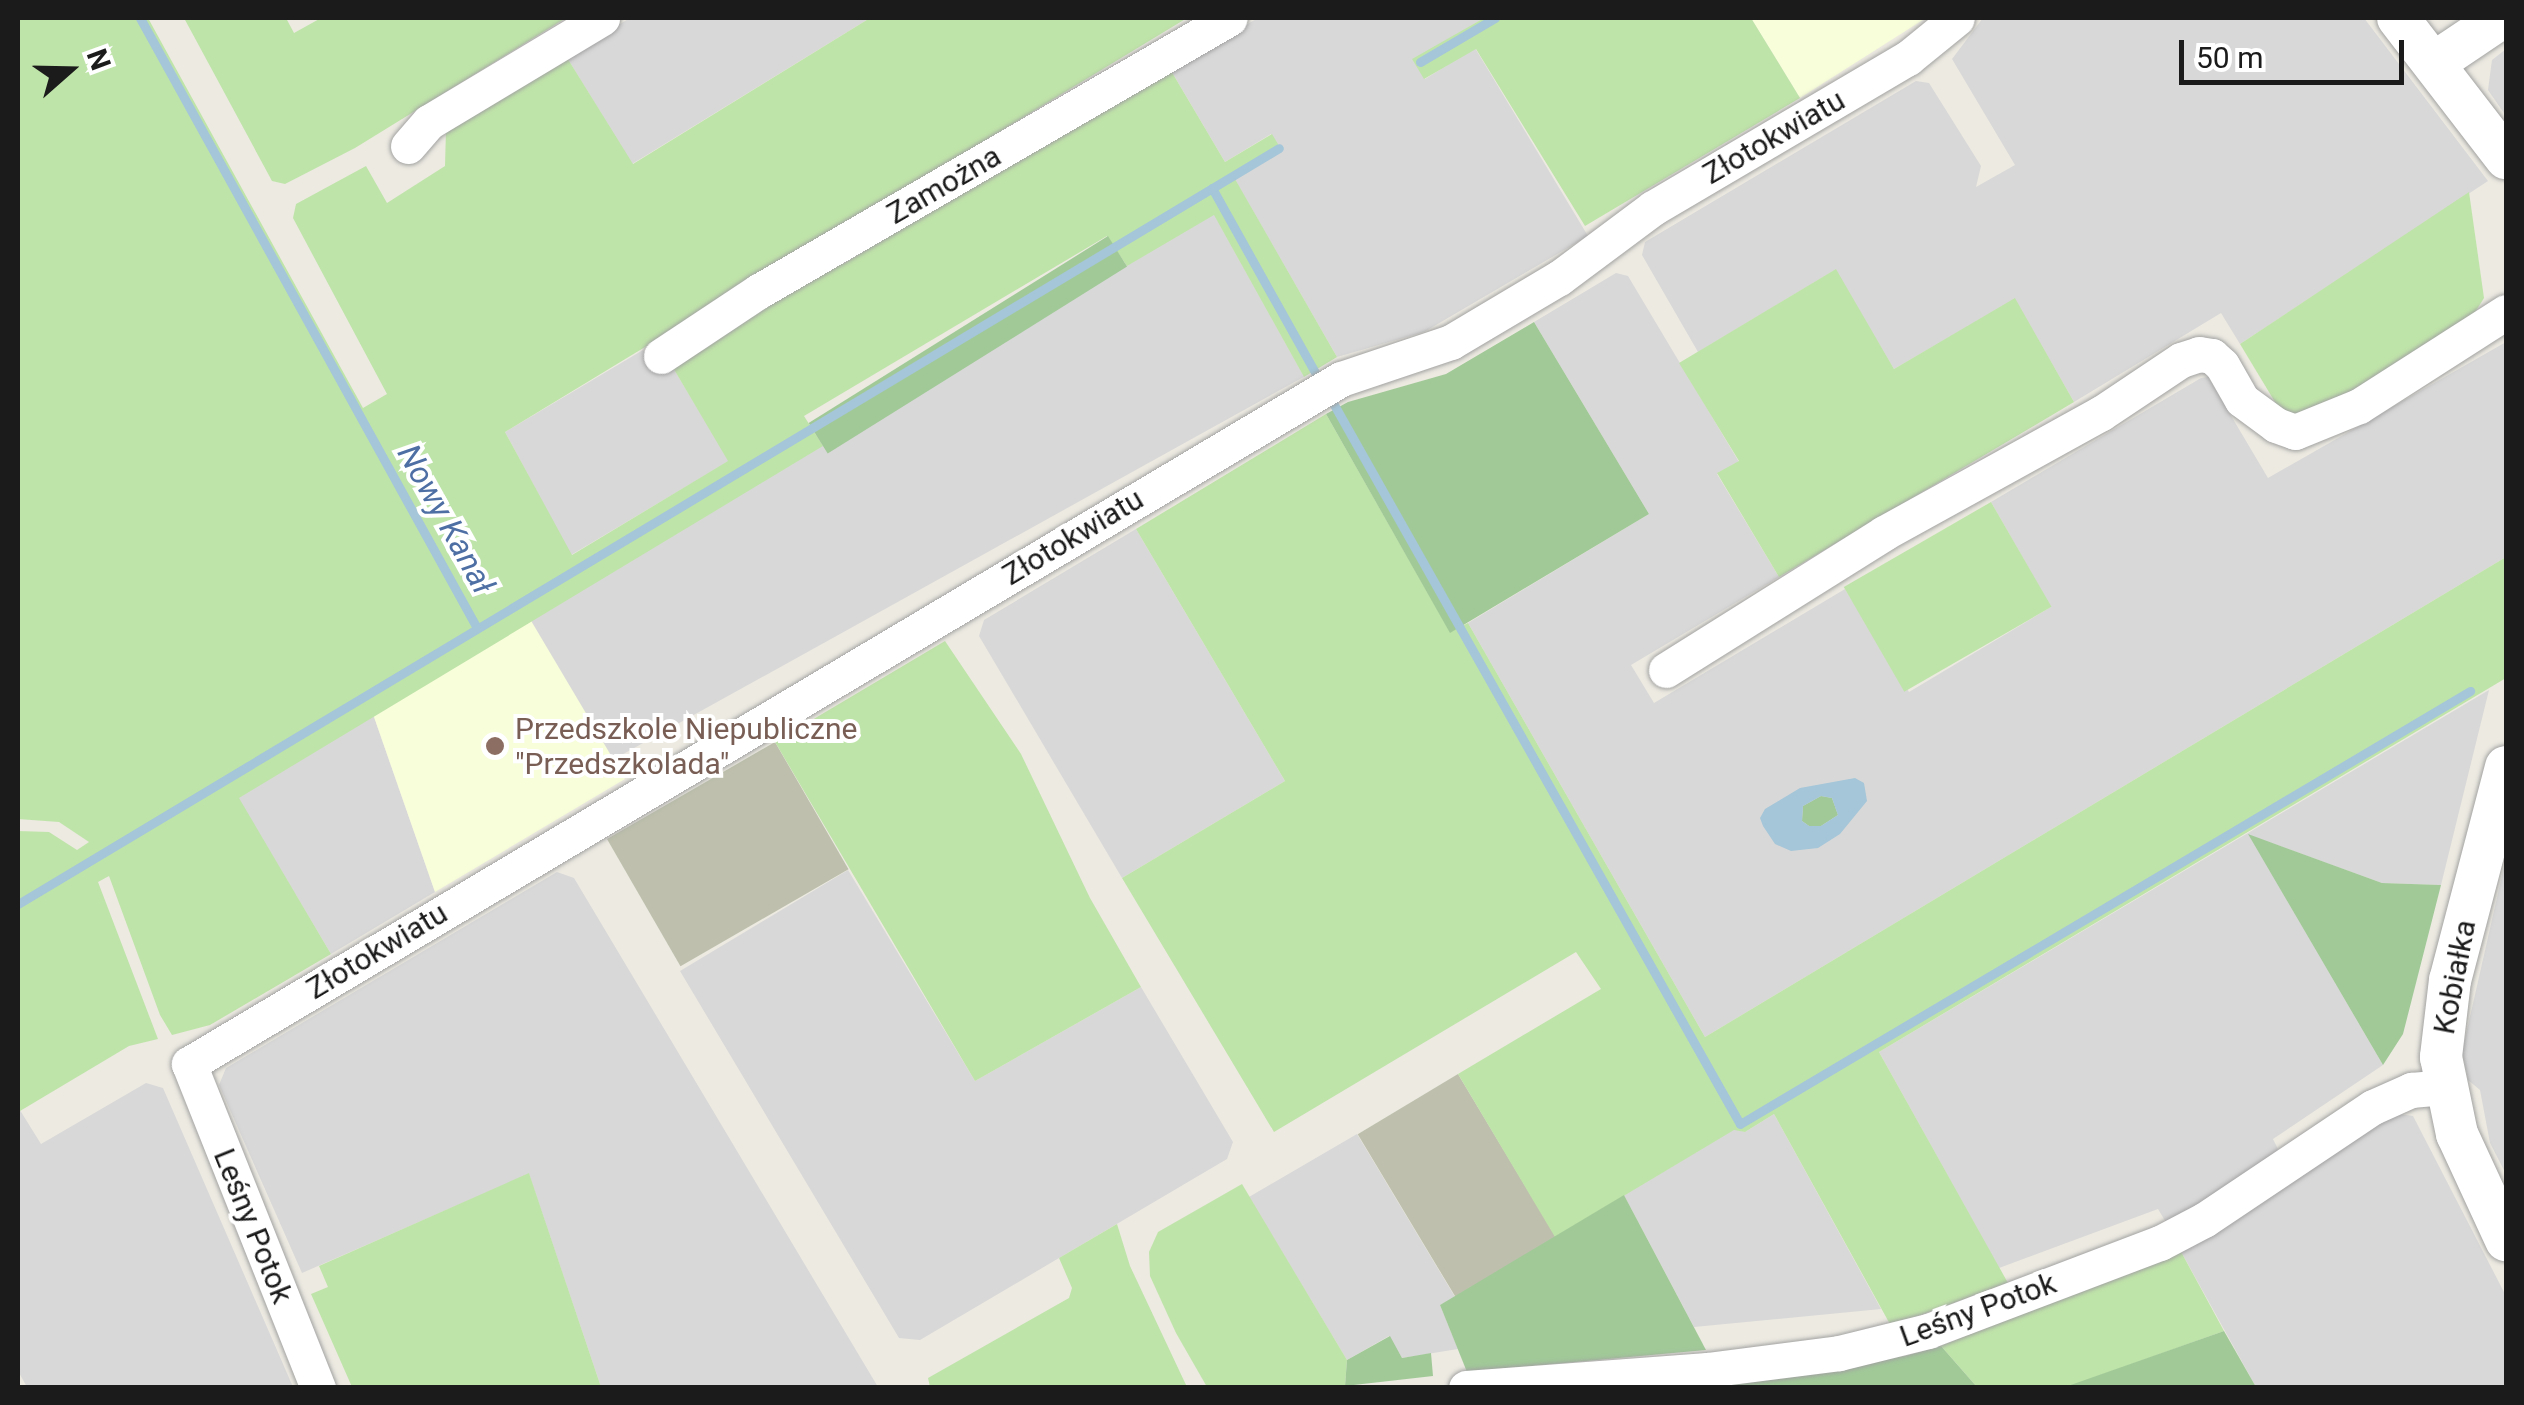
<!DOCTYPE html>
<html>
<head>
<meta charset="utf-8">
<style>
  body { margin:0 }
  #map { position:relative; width:2524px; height:1405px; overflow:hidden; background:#eceae1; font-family:Roboto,sans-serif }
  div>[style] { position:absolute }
  .residential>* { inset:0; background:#d9d8d8; transform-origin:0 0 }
  .education>* { inset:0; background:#f8fdda }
  .construction>* { inset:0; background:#bec0ad; transform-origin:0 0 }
  .grass>* { inset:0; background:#bfe4a9; transform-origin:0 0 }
  .forest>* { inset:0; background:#a1c998; transform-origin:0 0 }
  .water>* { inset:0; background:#a4c6d8 }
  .stream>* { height:9px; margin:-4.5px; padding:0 4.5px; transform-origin:4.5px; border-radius:4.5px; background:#a4c6d8 }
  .roads { filter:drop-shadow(0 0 2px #a2a2a2) drop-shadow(0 0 2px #a2a2a2) }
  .minor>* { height:35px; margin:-17.5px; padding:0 17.5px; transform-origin:17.5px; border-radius:17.5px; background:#fff }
  .tertiary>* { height:42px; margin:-21px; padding:0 21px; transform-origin:21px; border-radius:21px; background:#fff }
  .dots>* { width:28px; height:28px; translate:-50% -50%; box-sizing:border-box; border:5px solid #fff; border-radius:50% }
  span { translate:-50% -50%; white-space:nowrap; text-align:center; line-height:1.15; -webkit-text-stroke:8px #fff; paint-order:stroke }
  .street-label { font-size:30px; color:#1b1b1b }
  .education-label { font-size:30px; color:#785e54 }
  .left { translate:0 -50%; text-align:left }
  .water-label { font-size:32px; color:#4e6fa4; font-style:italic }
  .frame { position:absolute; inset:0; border:20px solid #1b1b1b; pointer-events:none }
  .north { position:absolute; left:20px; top:20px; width:100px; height:100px; -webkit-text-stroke:8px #fff; paint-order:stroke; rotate:70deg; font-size:28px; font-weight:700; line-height:40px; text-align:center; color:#1b1b1b }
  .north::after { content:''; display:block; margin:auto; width:35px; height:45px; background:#1b1b1b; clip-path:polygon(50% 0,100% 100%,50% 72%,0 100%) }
  .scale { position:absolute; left:2179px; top:40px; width:225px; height:45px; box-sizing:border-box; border:5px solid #1b1b1b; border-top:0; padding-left:12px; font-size:30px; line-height:35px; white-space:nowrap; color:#1b1b1b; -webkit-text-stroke:8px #fff; paint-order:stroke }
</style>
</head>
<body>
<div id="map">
  <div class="residential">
    <div style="clip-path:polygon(630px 18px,870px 18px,632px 164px,566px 56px)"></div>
    <div style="clip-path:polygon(1258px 18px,1484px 18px,1413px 60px,1425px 79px,1475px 48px,1588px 236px,1424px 332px,1337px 357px,1234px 178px,1281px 149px,1271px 134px,1225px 162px,1170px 69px)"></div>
    <div style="clip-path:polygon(1983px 18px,2364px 18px,2488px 181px,2240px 344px,2221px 313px,2074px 402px,2015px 299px,1894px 369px,1835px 270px,1698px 352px,1642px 255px,1645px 242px,1916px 81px,1929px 83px,1981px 166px,1976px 187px,2015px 165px,1952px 59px)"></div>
    <div style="clip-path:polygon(2506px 49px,2506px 116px,2488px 90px,2492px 60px)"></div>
    <div style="left:1214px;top:214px;width:186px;height:795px;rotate:61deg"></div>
    <div style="clip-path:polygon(1616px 273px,1628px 276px,1739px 462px,1717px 474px,1779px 577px,1631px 665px,1654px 703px,1845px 589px,1909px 692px,2051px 607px,1991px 502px,2201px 378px,2208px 377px,2268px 478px,2506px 342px,2506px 557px,1705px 1037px,1468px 623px,1649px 514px,1534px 322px)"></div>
    <div style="clip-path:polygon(643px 350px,658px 374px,672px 366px,729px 461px,571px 555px,505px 432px)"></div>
    <div style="clip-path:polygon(1136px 529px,1285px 781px,1122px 878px,979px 636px,984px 620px)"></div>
    <div style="clip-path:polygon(2489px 690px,2441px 885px,2382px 883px,2249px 835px,2383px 1065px,2273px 1139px,2283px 1159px,2170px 1229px,2158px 1209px,1999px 1268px,1879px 1052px)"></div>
    <div style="clip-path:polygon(373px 714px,435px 892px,331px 954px,238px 798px)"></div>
    <div style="clip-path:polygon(2506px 858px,2506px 1174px,2490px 1143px,2480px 1090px,2468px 1080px,2462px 1052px)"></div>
    <div style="clip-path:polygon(848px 870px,975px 1081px,1141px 987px,1233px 1142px,1227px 1159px,920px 1340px,899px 1338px,680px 971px)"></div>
    <div style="clip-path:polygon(557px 872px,574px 878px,878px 1387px,601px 1387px,529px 1174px,302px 1273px,219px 1085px,226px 1068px)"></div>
    <div style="clip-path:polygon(146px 1083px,163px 1088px,293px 1387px,27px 1387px,18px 1371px,18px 1107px,41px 1144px)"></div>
    <div style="clip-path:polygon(2377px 1111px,2413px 1116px,2506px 1296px,2506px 1387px,2256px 1387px,2179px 1248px)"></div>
    <div style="clip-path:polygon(1774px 1114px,1881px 1309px,1694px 1327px,1624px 1195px,1734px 1129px,1745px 1132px)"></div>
    <div style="clip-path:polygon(1357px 1134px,1455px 1297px,1440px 1305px,1458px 1349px,1402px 1358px,1389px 1336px,1347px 1360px,1249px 1197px)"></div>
  </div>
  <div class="education">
    <div style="clip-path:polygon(1751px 18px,1926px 18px,1800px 98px)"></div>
    <div style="clip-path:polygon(530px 619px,625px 779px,435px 892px,373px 714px)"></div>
  </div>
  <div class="construction">
    <div style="left:775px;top:742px;width:147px;height:194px;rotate:60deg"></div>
    <div style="left:1458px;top:1074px;width:190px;height:117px;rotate:59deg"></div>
  </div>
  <div class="grass">
    <div style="clip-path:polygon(18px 18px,148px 18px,363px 408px,387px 394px,293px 218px,296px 204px,366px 166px,387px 203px,445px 166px,446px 129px,566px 56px,633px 164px,870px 18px,1187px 18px,505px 432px,572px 555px,728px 461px,672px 366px,833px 255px,843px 264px,1170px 69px,1225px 162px,1272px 134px,1281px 149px,1235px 179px,1337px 357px,1304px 377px,1214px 215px,1127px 266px,1107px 236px,804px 416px,823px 446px,239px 798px,331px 954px,210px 1025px,172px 1035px,160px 1015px,109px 876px,98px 882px,158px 1039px,129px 1046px,20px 1111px,18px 831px,49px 832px,77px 850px,89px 842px,59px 822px,18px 819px)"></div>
    <div style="clip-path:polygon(184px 18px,286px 18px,294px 33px,321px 18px,566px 18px,355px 148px,285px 184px,272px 181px)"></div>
    <div style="clip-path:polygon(1484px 18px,1751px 18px,1800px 98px,1585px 226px,1476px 49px,1424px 79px,1412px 59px)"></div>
    <div style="clip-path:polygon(2469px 192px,2484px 298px,2467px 325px,2326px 413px,2284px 417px,2240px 344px)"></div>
    <div style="clip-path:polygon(1836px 269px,1894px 369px,2015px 298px,2074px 402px,1779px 577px,1717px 473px,1739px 461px,1679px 363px)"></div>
    <div style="clip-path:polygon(1326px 414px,1450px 632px,1468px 623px,1705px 1037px,2506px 557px,2506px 678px,1879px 1052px,2008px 1283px,1891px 1326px,1774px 1114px,1745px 1132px,1734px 1130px,1555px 1237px,1458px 1074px,1601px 989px,1576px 952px,1274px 1132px,1122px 878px,1285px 781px,1136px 529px)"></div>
    <div style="left:1991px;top:502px;width:121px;height:170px;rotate:60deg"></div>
    <div style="clip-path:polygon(945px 641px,1021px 754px,1090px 898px,1141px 987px,975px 1081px,775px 742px)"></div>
    <div style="clip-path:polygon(529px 1173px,601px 1387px,352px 1387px,311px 1294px,328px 1287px,319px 1266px)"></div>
    <div style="clip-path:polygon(1242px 1184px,1347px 1360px,1345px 1386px,1207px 1387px,1176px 1333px,1150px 1276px,1149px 1252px,1158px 1232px)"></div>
    <div style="clip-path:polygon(1117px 1224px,1130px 1266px,1187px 1387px,930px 1387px,928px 1378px,1069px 1298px,1072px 1288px,1059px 1258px)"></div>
    <div style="clip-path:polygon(2179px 1248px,2224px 1331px,2065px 1388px,1977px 1387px,1941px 1346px)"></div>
  </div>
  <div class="forest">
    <div style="left:1108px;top:236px;width:36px;height:353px;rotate:58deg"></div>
    <div style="clip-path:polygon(1534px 322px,1649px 514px,1450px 633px,1326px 414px,1348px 402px,1446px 374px)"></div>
    <div style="clip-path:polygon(1821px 796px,1832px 798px,1838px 815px,1821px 826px,1809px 826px,1802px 821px,1803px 806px)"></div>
    <div style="clip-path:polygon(2248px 834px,2382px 883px,2441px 885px,2403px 1034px,2383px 1065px)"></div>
    <div style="clip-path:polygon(1624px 1195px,1706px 1350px,1467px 1372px,1440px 1305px)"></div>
    <div style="clip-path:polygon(2224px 1331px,2256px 1387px,2065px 1387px)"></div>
    <div style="clip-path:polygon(1390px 1336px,1402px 1358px,1431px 1353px,1433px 1376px,1345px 1386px,1347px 1360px)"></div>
    <div style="clip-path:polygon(1941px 1346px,1977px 1387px,1671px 1388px,1905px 1356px)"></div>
  </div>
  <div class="water">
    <div style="clip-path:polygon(evenodd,1855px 778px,1864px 783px,1867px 801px,1840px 834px,1818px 848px,1791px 851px,1775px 844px,1763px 826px,1760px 818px,1765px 809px,1800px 788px,1855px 778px,1821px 796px,1832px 798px,1838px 815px,1821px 826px,1809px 826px,1802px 821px,1803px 806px,1821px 796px)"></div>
  </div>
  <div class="stream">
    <div style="left:140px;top:18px;width:697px;rotate:61.08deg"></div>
    <div style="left:1420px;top:62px;width:87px;rotate:-30.4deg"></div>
    <div style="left:1212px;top:188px;width:221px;rotate:60.8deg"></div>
    <div style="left:1328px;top:394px;width:838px;rotate:60.56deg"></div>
    <div style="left:1740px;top:1124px;width:849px;rotate:-30.67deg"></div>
    <div style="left:18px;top:904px;width:1470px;rotate:-30.94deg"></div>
  </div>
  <div class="roads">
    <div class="minor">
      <div style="left:408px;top:146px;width:32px;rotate:-49deg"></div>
      <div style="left:429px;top:122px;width:202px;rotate:-31deg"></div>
      <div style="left:661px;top:356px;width:118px;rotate:-33.6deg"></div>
      <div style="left:759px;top:291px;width:544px;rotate:-30.1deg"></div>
      <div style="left:1666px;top:670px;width:257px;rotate:-32.1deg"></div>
      <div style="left:1884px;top:533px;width:247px;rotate:-28.9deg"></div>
      <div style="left:2100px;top:414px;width:97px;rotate:-33.7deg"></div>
      <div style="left:2181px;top:360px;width:19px;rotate:-18deg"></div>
      <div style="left:2199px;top:354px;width:13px;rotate:9deg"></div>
      <div style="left:2212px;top:356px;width:13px;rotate:42deg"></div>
      <div style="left:2222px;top:365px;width:40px;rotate:60.3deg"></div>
      <div style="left:2242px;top:400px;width:42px;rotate:36.3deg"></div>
      <div style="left:2276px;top:425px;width:20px;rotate:20deg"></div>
      <div style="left:2295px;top:432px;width:69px;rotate:-22.1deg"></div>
      <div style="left:2359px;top:406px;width:174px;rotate:-32.6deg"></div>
      <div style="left:318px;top:1388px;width:349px;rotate:-111.7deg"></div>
      <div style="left:189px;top:1064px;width:1340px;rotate:-30.74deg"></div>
      <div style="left:1341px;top:379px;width:116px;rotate:-18.6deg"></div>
      <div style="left:1451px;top:342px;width:126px;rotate:-30.7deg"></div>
      <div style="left:1559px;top:278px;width:117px;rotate:-36.7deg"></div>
      <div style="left:1653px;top:208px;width:296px;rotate:-30.5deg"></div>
      <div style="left:1908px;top:58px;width:63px;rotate:-39.2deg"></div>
      <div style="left:1466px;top:1388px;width:242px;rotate:-4.3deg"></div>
      <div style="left:1707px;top:1370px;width:133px;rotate:-7.3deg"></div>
      <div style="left:1839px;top:1353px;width:92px;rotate:-13.9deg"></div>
      <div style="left:1928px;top:1331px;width:248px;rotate:-20.8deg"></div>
      <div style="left:2160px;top:1243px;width:50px;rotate:-27.6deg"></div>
      <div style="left:2204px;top:1220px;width:203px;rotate:-33.8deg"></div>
      <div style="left:2373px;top:1107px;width:42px;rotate:-24.1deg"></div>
      <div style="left:2411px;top:1090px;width:33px;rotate:-5deg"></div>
    </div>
    <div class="tertiary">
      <div style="left:2398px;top:18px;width:177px;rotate:52.4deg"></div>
      <div style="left:2434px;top:63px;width:81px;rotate:-33.9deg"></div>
      <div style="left:2506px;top:767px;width:220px;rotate:104.7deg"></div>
      <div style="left:2450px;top:980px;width:78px;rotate:96.7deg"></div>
      <div style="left:2441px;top:1057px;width:79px;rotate:78.3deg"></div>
      <div style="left:2457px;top:1134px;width:117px;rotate:65.2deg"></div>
    </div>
  </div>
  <div class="dots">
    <div style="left:495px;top:746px;background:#8d6e63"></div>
  </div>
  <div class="street-label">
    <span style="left:1774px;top:137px;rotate:-30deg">Złotokwiatu</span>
    <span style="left:944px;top:185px;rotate:-30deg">Zamożna</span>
    <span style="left:1073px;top:537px;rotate:-31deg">Złotokwiatu</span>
    <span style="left:377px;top:951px;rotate:-31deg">Złotokwiatu</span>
    <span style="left:2455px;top:977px;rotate:-79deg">Kobiałka</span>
    <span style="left:253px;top:1226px;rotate:68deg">Leśny Potok</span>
    <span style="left:1978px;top:1310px;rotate:-20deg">Leśny Potok</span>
  </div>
  <div class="education-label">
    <span class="left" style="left:515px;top:746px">Przedszkole Niepubliczne<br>"Przedszkolada"</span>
  </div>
  <div class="water-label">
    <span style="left:446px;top:519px;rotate:61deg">Nowy Kanał</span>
  </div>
  <div class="frame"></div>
  <div class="north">N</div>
  <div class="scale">50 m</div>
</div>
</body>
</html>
